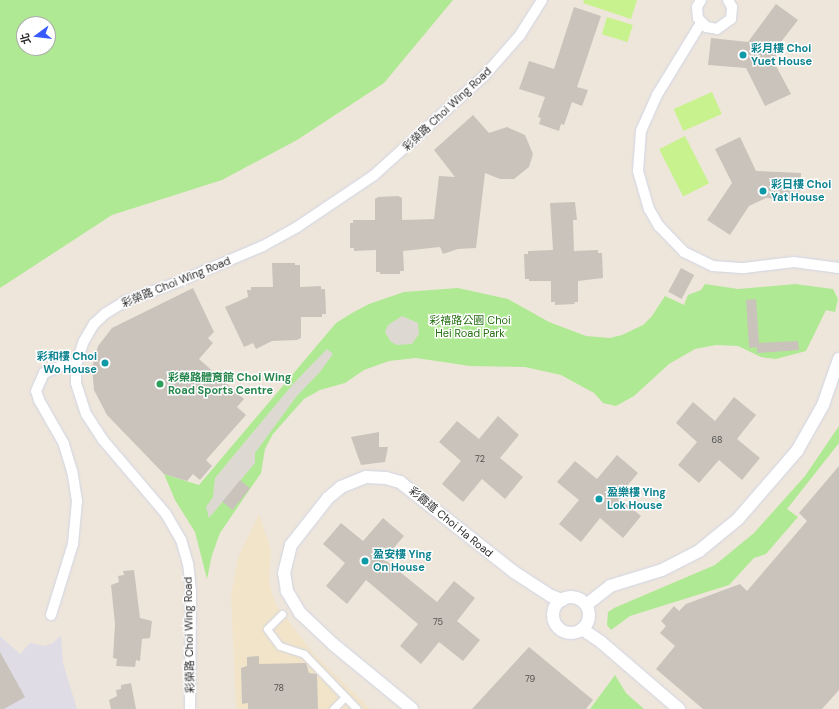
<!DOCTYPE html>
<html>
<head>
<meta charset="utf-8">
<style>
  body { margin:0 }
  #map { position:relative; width:839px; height:709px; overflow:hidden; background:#eee6db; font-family:"DM Sans","Noto Sans TC",sans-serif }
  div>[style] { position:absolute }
  .industrial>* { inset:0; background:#dfdce6 }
  .education>* { inset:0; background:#f1e4c9 }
  .green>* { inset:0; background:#b0e993 }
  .pitch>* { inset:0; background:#c7f28d; transform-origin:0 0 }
  .plaza>* { inset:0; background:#ddd9d2 }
  .building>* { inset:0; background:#c9c3bb; transform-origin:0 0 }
  .roads { filter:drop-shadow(0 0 1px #d0d4e5) drop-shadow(0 0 1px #d0d4e5) }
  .pedestrian>* { height:7px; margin:-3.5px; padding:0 3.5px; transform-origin:3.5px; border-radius:3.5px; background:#fff }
  .minor>* { height:10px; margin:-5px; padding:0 5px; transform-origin:5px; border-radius:5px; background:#fff }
  .tertiary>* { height:12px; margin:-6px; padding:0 6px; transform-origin:6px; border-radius:6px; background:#fff }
  .tertiary>.ring { margin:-6px; padding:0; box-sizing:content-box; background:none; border:12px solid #fff; border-radius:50% }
  .dots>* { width:11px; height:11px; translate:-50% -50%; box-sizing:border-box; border:2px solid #fff; border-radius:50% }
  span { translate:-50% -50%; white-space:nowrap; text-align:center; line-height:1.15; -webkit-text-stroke:3px #fff; paint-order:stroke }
  .number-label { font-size:9px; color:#52504e }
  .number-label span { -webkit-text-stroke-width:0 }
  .culture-label { font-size:11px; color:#0d838f; font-weight:700 }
  .left { translate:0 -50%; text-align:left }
  .right { translate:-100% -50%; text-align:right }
  .street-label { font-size:11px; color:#2a2a2a }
  .park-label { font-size:11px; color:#266e13 }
  .leisure-label { font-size:11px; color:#27864d; font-weight:700 }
  .north { position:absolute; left:16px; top:16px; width:40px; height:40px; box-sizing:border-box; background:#fff; border:1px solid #aaa; border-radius:50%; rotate:255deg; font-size:11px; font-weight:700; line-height:16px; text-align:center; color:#2a2a2a }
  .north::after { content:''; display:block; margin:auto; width:14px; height:18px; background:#375bff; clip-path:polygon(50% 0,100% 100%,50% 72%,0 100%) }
</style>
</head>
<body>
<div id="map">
  <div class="industrial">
    <div style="clip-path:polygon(61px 635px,63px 663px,77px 709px,0 709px,0 636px,20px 654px,30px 643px,45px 646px,53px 643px)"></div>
  </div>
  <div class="education">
    <div style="clip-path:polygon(259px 514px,271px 550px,269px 582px,276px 605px,313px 653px,370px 709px,236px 709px,231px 596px,238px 558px)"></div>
  </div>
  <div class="green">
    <div style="clip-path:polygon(evenodd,0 0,453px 0,384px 83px,297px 140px,222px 180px,112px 215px,0 288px,0 0,24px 24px,48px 24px,48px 48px,24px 48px,24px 24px)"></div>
    <div style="clip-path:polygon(705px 284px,738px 289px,795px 284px,833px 289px,838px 299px,835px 312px,826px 310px,806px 351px,776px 359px,761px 357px,738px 346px,716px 345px,695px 349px,669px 364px,634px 396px,616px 406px,603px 403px,594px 393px,561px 375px,525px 367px,470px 366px,416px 358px,389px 361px,364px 370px,345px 383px,320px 390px,304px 399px,273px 434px,265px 449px,261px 473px,220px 533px,212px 555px,207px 579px,195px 532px,175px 500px,164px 474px,199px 485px,336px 323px,352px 313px,369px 304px,404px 292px,458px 288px,508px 299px,549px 322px,586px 336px,610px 338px,622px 335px,643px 325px,652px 316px,665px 296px,684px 305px,688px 295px,701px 290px)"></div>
    <div style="clip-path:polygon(839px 426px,839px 443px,787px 509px,798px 517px,766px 554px,754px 558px,729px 585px,630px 616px,611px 630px,607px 625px,608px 612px,614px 608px,715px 565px,754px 533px,805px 476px)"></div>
    <div style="clip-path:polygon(615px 675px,626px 693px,644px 709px,590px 709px)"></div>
  </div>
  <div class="pitch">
    <div style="clip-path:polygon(584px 0,637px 0,631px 19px,583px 3px)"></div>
    <div style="left:607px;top:17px;width:27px;height:18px;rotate:17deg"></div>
    <div style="left:712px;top:92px;width:24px;height:42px;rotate:66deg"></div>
    <div style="left:685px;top:136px;width:53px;height:29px;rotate:63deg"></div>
  </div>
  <div class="plaza">
    <div style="clip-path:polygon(402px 316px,418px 323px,419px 334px,412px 344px,397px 345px,391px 342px,385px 332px,388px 325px)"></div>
    <div style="clip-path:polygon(327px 349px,333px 354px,320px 372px,296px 397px,255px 453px,255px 463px,209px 518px,206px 507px,213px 497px,215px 478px,293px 384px)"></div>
  </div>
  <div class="building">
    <div style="clip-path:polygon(776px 4px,798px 20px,777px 47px,775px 64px,791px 94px,765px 106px,746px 68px,708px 65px,711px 38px,748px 42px)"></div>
    <div style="clip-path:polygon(574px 7px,601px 16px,577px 87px,588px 90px,582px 106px,572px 102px,564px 125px,561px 124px,559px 131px,539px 124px,541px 118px,538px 117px,545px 97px,519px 89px,529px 61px,554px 69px)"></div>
    <div style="clip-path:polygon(473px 115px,489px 133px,507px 127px,525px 135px,533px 154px,529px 167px,514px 179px,500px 179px,485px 173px,476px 248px,458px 249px,443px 254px,440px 247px,403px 251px,404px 271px,400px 271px,400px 274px,380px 274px,380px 272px,376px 272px,376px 250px,354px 251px,354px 248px,350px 248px,350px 223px,353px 223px,353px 220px,375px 220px,375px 199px,378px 197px,398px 196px,402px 198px,402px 220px,434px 219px,439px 176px,455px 177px,434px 150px)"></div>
    <div style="clip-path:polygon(740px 137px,756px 171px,801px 173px,799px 200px,766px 198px,749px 206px,730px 235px,707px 220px,732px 183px,715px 149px)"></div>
    <div style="clip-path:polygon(575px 202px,577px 220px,573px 220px,574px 251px,598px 250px,598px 253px,602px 253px,603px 278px,578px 281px,578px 302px,574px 302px,575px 304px,555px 305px,555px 302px,551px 302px,551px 281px,529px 281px,529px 279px,525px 279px,524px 254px,528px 254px,528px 251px,553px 250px,550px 203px)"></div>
    <div style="clip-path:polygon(272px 263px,295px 263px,295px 265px,300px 265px,300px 287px,321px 286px,321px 289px,325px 289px,326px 314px,322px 314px,322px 317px,301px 317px,301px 338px,297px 340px,272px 341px,256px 349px,253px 343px,244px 347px,225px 307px,248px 297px,247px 290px,251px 290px,251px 287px,273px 287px)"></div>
    <div style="left:681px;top:268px;width:15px;height:27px;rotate:28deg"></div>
    <div style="clip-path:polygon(193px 288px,214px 332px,208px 338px,213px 343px,199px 359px,244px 399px,237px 407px,246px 415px,206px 460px,212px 466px,200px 480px,193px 474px,187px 481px,164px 474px,107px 415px,94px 390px,92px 367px,98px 346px,112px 328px)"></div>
    <div style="clip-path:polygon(756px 299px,759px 343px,798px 341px,799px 350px,757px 353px,757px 347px,749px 348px,746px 300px)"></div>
    <div style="clip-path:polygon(734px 397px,756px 415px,737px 439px,760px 458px,742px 480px,719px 460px,699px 483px,678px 465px,697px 442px,676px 423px,693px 402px,715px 421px)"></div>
    <div style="clip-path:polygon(498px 416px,519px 435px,500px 458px,523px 477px,505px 499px,482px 479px,463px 502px,442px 484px,461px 461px,439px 442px,457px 421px,479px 439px)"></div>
    <div style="clip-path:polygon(379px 432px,379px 447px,388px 447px,385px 462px,361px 465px,351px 437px)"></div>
    <div style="clip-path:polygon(617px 455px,638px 473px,618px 497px,641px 516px,623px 538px,600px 518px,581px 542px,559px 524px,579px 500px,557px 482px,575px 461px,597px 479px)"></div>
    <div style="clip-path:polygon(839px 466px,839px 690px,822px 709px,703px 709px,656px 669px,675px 646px,660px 633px,666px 626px,661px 621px,674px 606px,679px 611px,686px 604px,740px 584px,747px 591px,807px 521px,799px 513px)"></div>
    <div style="left:240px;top:480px;width:13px;height:28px;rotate:39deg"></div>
    <div style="clip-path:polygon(383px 518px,404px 536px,384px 559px,437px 602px,454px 581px,475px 598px,457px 621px,480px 640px,463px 661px,439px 642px,421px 664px,400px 646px,418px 624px,366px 580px,347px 604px,326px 586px,345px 563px,323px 544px,341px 523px,363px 541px)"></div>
    <div style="clip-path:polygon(134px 570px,140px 618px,152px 621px,150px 638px,142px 639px,140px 661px,136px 660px,135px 667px,116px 666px,117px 659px,113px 658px,115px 624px,111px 585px,119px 582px,118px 576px,124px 575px,123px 571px)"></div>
    <div style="clip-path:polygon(529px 647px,593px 700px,586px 709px,472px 709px)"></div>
    <div style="clip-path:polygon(0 652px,25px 697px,4px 709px,0 709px)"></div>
    <div style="clip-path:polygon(259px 656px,259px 664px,306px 663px,309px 673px,317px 674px,318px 709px,248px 709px,248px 703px,242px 704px,241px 668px,247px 666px,247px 657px)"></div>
    <div style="clip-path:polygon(131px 683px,136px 709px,111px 709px,109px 700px,117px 696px,116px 690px,121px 689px,121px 685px)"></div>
  </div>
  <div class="roads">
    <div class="pedestrian">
      <div style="left:282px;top:614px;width:21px;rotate:135deg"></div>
      <div style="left:267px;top:629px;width:21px;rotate:53deg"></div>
      <div style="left:280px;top:646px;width:25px;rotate:18deg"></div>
      <div style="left:304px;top:654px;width:76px;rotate:46.1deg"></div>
      <div style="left:333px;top:709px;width:17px;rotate:-45deg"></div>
    </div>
    <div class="minor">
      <div style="left:701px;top:0;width:8px;rotate:120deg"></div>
      <div style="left:697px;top:7px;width:11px;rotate:85deg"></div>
      <div style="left:698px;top:18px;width:12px;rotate:48deg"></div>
      <div style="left:706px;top:27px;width:11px;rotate:10deg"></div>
      <div style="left:717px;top:29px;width:17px;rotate:-36deg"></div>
      <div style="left:731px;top:19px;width:12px;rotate:-85deg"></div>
      <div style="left:732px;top:7px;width:8px;rotate:-120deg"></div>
      <div style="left:701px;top:23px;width:84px;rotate:121.4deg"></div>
      <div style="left:657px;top:95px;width:39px;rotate:114deg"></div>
      <div style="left:641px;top:131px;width:40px;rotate:94.3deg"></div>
      <div style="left:638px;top:171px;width:40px;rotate:74deg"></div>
      <div style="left:649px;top:209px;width:20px;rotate:60deg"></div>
      <div style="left:659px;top:226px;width:36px;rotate:46deg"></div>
      <div style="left:684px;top:252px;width:32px;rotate:26deg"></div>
      <div style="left:713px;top:266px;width:31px;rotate:4deg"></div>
      <div style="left:744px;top:268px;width:50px;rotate:-6.8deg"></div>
      <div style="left:794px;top:262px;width:45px;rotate:7.6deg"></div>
      <div style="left:51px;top:615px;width:74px;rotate:-72.8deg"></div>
      <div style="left:73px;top:544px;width:43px;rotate:-84.7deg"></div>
      <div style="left:77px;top:501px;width:30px;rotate:-99deg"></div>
      <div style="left:72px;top:471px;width:28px;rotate:-107deg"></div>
      <div style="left:64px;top:444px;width:51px;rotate:-119.6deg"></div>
      <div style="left:39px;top:400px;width:9px;rotate:-108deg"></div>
      <div style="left:36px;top:391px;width:20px;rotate:-66deg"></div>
      <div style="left:44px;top:373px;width:18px;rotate:-22deg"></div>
      <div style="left:61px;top:366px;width:15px;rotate:-4deg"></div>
      <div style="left:190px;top:709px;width:118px;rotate:-89.5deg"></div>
      <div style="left:191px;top:591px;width:27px;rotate:-96deg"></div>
      <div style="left:188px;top:564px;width:25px;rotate:-106deg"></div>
      <div style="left:181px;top:540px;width:30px;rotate:-120deg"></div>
      <div style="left:166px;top:514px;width:97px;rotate:-130.4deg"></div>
      <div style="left:103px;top:440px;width:31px;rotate:-123deg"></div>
      <div style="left:86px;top:414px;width:33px;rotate:-108deg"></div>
      <div style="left:76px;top:383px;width:18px;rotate:-90deg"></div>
      <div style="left:76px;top:365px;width:25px;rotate:-72deg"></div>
      <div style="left:84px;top:341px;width:20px;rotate:-60deg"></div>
      <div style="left:94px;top:324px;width:16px;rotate:-43deg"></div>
      <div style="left:106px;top:313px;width:23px;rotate:-31deg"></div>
      <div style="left:126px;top:301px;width:55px;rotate:-20.1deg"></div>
      <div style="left:178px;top:282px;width:92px;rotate:-23deg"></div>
      <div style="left:263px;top:246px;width:39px;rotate:-29deg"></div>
      <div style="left:297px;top:227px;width:92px;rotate:-33.9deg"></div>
      <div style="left:373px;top:176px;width:149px;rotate:-42deg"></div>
      <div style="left:484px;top:76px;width:55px;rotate:-48.7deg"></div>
      <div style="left:520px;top:35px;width:41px;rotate:-57.8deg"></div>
    </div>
    <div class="tertiary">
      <div class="ring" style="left:553px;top:597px;width:24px;height:24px"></div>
      <div style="left:586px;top:605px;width:31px;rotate:-38deg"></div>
      <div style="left:610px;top:586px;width:54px;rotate:-17.1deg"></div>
      <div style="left:662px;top:570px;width:42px;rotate:-27.2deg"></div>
      <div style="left:699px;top:551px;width:50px;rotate:-39.4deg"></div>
      <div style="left:738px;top:519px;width:90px;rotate:-49.1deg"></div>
      <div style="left:797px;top:451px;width:53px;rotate:-60.5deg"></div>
      <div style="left:823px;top:405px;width:49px;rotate:-70.8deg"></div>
      <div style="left:582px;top:629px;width:23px;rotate:34deg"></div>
      <div style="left:601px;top:642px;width:103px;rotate:40.7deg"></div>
      <div style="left:412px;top:709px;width:102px;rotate:-140.6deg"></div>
      <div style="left:333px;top:644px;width:45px;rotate:-136.8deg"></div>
      <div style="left:300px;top:613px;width:26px;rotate:-121deg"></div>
      <div style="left:287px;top:591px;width:18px;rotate:-99deg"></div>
      <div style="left:284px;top:573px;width:29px;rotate:-76deg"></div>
      <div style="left:291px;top:545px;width:60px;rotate:-51.8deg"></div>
      <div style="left:328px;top:498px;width:17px;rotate:-40deg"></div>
      <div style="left:341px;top:487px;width:27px;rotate:-22deg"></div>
      <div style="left:366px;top:477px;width:20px;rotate:3deg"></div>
      <div style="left:386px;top:478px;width:15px;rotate:16deg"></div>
      <div style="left:400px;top:482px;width:145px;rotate:38.3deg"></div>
      <div style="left:514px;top:572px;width:44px;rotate:33deg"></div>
      <div style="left:551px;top:596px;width:12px;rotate:20deg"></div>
    </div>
  </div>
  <div class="dots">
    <div style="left:743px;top:55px;background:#0f9aa8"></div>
    <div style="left:763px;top:191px;background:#0f9aa8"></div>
    <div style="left:105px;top:363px;background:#0f9aa8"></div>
    <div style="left:160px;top:384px;background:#2e9e5b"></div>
    <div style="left:599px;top:499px;background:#0f9aa8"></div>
    <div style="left:365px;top:561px;background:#0f9aa8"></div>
  </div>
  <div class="number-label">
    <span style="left:717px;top:440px">68</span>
    <span style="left:480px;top:459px">72</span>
    <span style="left:438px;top:622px">75</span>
    <span style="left:530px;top:679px">79</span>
    <span style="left:279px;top:688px">78</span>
  </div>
  <div class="culture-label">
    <span class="left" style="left:751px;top:55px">彩月樓 Choi<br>Yuet House</span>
    <span class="left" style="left:771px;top:191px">彩日樓 Choi<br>Yat House</span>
    <span class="right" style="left:97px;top:363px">彩和樓 Choi<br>Wo House</span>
    <span class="left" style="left:607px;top:499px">盈樂樓 Ying<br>Lok House</span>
    <span class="left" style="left:373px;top:561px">盈安樓 Ying<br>On House</span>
  </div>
  <div class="street-label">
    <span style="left:447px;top:109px;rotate:-43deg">彩榮路 Choi Wing Road</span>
    <span style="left:176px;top:282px;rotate:-22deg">彩榮路 Choi Wing Road</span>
    <span style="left:451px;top:522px;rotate:39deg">彩霞道 Choi Ha Road</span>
    <span style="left:189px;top:635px;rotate:-91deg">彩榮路 Choi Wing Road</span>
  </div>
  <div class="park-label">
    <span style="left:470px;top:327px">彩禧路公園 Choi<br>Hei Road Park</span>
  </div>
  <div class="leisure-label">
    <span class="left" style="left:168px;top:384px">彩榮路體育館 Choi Wing<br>Road Sports Centre</span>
  </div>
  <div class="north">北</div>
</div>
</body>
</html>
